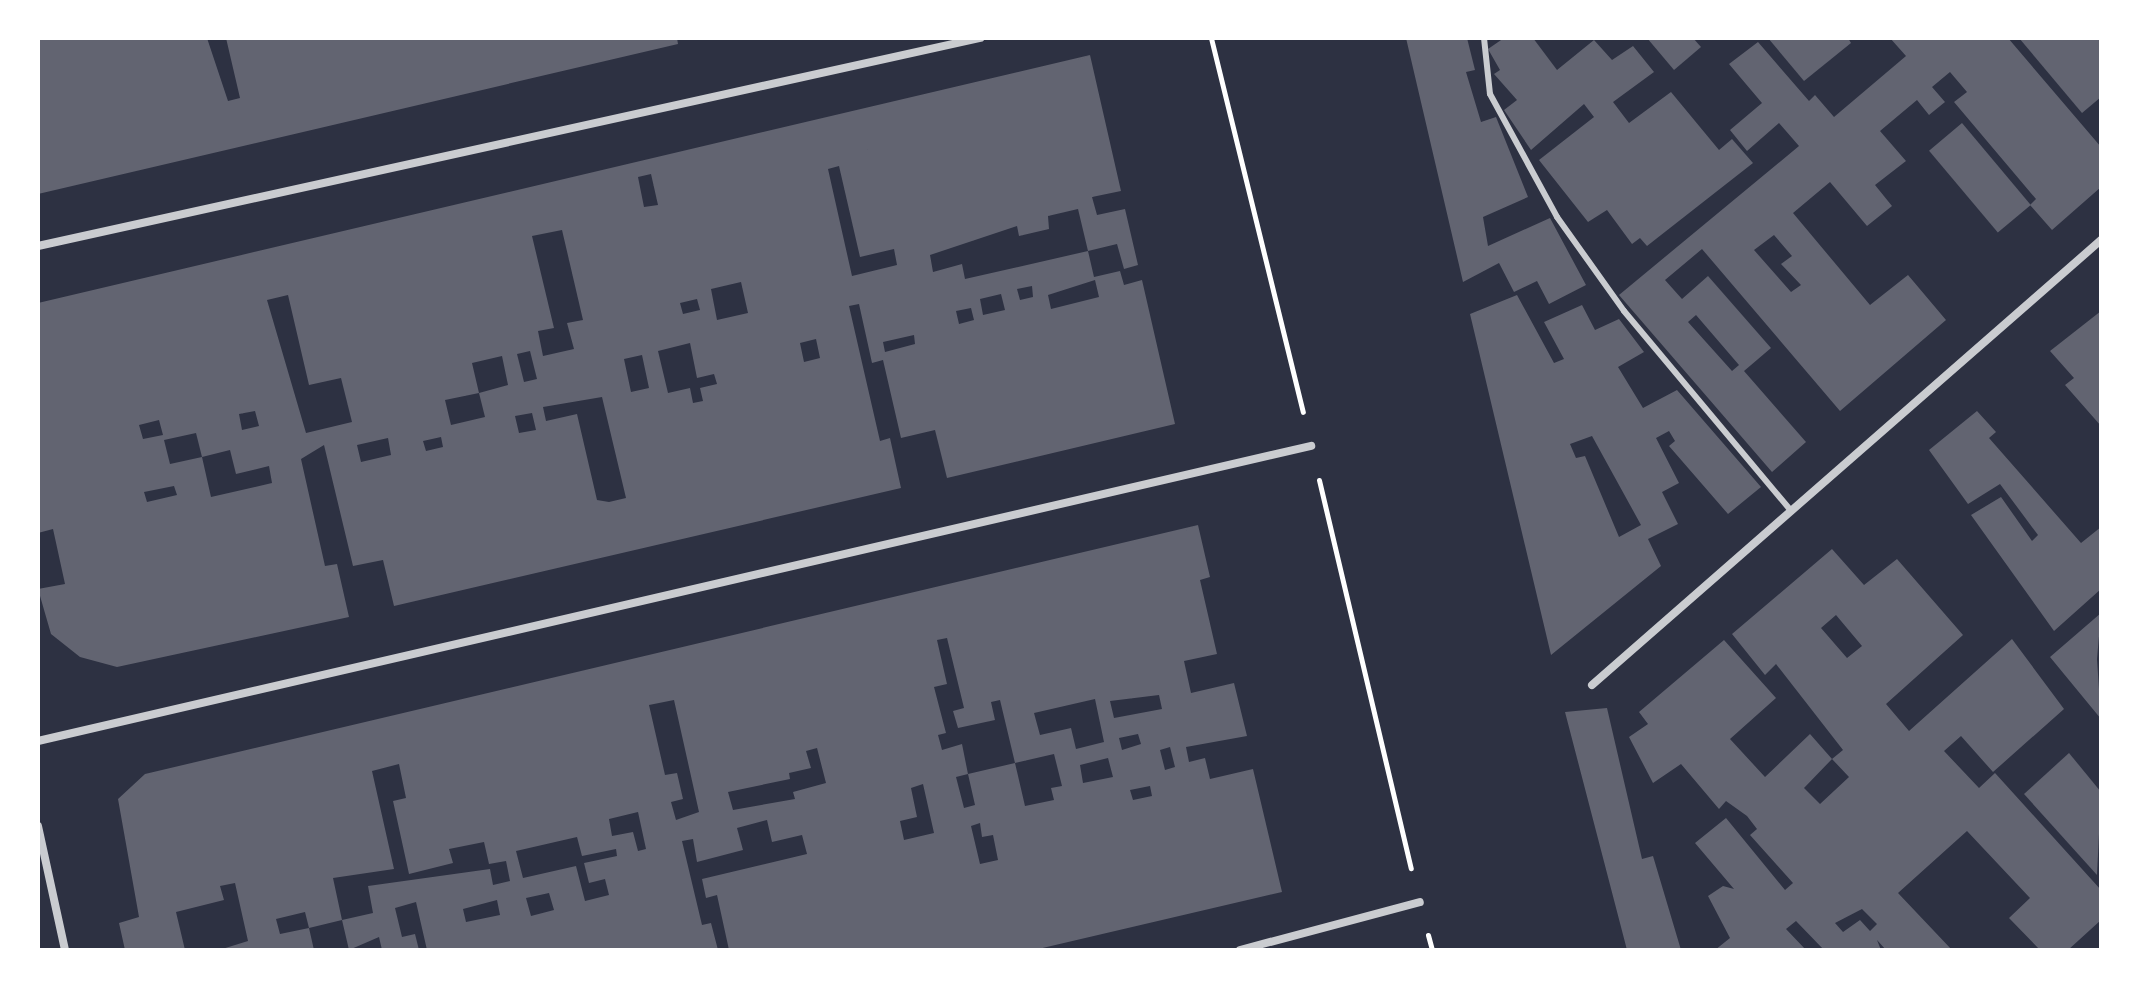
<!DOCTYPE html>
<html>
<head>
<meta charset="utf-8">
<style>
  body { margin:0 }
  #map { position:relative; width:2139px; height:988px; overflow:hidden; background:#2d3142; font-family:"Archivo Narrow",sans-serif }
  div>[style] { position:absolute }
  .building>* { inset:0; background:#626471; transform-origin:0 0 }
  .path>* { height:5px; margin:-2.5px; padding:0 2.5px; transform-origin:2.5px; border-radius:2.5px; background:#fff }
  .service>* { height:6px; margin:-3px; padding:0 3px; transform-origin:3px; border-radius:3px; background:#caccd0 }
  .minor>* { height:8px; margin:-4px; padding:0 4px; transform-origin:4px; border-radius:4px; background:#caccd0 }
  span { translate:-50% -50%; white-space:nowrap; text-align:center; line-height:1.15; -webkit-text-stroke:7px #fff; paint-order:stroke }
  .frame { position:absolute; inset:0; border:40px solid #fff; pointer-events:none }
</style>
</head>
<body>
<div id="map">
  <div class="building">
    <div style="clip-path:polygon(38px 38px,207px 38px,228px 101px,240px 98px,226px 38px,677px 38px,678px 44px,38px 194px)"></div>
    <div style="clip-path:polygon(1406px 38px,1467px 38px,1475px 70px,1466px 72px,1481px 122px,1496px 117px,1528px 197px,1483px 217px,1488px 246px,1550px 218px,1586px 285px,1549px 304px,1537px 281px,1514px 292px,1499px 263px,1463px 282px)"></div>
    <div style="clip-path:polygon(1504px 38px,1533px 38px,1557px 70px,1594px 40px,1612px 60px,1633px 46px,1654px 72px,1613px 102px,1629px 123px,1671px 92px,1719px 150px,1732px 139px,1753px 163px,1647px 246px,1640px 238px,1632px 244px,1607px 210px,1588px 222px,1539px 160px,1594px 117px,1584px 104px,1531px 150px,1504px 110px,1517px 100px,1494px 74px,1500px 70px,1488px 49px)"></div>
    <div style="clip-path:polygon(1647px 38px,1693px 38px,1701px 47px,1674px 70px)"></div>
    <div style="clip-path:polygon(1768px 38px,1848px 38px,1851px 43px,1804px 81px)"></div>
    <div style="clip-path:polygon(evenodd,1890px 38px,2008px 38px,2101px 147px,2101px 187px,2052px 230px,2030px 205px,2036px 199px,1954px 102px,1967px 92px,1950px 72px,1932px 87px,1945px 102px,1929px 115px,1917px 100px,1880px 131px,1906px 161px,1875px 185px,1892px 206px,1867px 226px,1830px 182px,1793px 213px,1870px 305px,1908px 275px,1946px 320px,1840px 411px,1702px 249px,1665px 280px,1682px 299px,1708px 276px,1771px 348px,1744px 371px,1806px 442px,1772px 472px,1619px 295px,1799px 146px,1779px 123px,1747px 151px,1730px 130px,1762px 103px,1729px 64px,1758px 42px,1809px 101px,1815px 95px,1834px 117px,1906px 56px,1890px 38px,1774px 235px,1792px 256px,1781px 264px,1801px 285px,1791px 292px,1754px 250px,1774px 235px,1890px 38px,1696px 315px,1739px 365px,1732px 371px,1688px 322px,1696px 315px)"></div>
    <div style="clip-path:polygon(2019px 38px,2101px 38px,2101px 97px,2082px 113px)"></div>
    <div style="clip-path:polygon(evenodd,1090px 55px,1121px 191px,1092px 197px,1097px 215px,1125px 209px,1138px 265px,1124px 269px,1117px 244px,1088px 251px,1078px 209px,1048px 216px,1049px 229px,1019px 236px,1017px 226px,930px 255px,933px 272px,962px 264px,965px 279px,1088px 251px,1094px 277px,1120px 271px,1124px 285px,1142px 280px,1175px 424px,947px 478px,935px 430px,901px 438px,883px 360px,872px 363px,859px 304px,849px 306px,880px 441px,890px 438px,901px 488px,394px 606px,383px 560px,353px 566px,324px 445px,301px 459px,325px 566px,337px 564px,349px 617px,117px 667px,80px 657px,51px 634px,38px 589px,65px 584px,53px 529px,38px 533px,38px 303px,1090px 55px,839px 166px,860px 257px,894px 249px,897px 265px,852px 276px,828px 169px,839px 166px,1090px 55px,651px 174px,658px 205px,644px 207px,638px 177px,651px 174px,1090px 55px,562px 230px,583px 320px,567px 323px,574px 349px,543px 356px,538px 331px,554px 328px,532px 236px,562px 230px,1090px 55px,1095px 280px,1099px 297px,1051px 309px,1048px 295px,1095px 280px,1090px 55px,741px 282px,748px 313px,717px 320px,711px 289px,741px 282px,1090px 55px,1032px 286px,1033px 297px,1020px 300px,1017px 289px,1032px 286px,1090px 55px,1001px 294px,1005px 310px,983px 315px,980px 299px,1001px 294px,1090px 55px,288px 295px,309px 385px,341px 378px,352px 422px,306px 433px,267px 300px,288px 295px,1090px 55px,697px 299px,700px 310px,683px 314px,680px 303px,697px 299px,1090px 55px,971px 308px,974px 320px,959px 324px,956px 311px,971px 308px,1090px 55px,914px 335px,915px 344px,885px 352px,883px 342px,914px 335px,1090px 55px,816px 339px,820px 358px,804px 362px,800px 343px,816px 339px,1090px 55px,690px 343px,697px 378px,714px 374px,717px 384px,700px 388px,703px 401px,693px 403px,690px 388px,668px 393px,658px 351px,690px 343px,1090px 55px,530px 351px,537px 379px,524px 382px,517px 354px,530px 351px,1090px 55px,642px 355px,649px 388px,631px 392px,624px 359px,642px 355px,1090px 55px,502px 356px,508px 385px,479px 393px,485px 417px,451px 425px,445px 400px,479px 393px,472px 363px,502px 356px,1090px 55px,602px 397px,626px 498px,609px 502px,597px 500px,577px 414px,546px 421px,543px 407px,602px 397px,1090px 55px,255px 411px,259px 426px,242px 430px,239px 414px,255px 411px,1090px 55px,532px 413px,536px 430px,519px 433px,515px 416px,532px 413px,1090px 55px,159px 420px,163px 435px,143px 439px,139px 425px,159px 420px,1090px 55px,196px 433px,202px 457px,230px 450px,236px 474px,269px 466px,272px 483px,211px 497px,202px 457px,170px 464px,164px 440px,196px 433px,1090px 55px,441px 437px,443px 447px,426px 451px,423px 441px,441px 437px,1090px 55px,388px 438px,391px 455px,361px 462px,357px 445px,388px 438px,1090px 55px,174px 486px,177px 495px,147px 502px,144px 492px,174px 486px)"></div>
    <div style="left:1962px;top:123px;width:107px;height:43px;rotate:50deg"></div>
    <div style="clip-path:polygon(evenodd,1517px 295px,1554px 363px,1564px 359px,1544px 322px,1582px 305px,1595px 330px,1619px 319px,1644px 352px,1618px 367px,1643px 408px,1677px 390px,1761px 487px,1728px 514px,1669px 446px,1675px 441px,1669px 431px,1656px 438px,1679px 483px,1662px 492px,1678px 524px,1648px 539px,1661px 566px,1551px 655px,1470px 314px,1517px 295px,1592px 436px,1641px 525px,1619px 537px,1585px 456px,1576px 458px,1570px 444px,1592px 436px)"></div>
    <div style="clip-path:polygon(2101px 311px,2101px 426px,2065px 385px,2074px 378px,2050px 351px)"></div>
    <div style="clip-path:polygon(1977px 411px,1996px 432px,1989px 438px,2081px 543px,2101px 527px,2101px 589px,2054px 631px,1971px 515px,2001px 497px,2032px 541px,2038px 535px,2000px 484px,1968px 504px,1929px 450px)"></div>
    <div style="clip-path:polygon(evenodd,1198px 525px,1210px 577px,1200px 580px,1217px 654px,1184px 661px,1191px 693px,1234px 683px,1247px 736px,1186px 747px,1189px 762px,1205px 758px,1210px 779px,1253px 769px,1282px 892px,1034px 950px,729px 950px,717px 895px,706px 898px,702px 879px,807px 854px,802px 835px,772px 842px,767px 820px,737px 828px,743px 850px,697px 862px,693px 839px,682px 841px,702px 925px,711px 923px,718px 950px,427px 950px,416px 902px,395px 908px,402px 937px,415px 934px,419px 950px,382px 950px,379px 937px,349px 950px,342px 920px,373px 913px,368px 886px,490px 869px,493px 885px,510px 881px,506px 861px,489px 864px,484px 842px,449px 849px,453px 863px,409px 874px,393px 801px,406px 798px,399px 764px,372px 771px,394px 869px,333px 878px,342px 920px,309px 928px,305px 912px,276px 919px,280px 934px,309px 928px,314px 950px,219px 950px,248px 941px,235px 883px,220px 886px,224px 900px,176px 912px,185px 950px,125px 950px,119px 923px,139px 917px,118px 799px,145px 774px,1198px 525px,947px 638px,964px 708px,953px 711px,958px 728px,995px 720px,991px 702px,1000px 700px,1015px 763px,1054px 754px,1062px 786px,1051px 788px,1054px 800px,1025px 806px,1015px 763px,968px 774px,962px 744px,942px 750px,938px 735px,946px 733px,934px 687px,947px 684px,937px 640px,947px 638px,1198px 525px,1159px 695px,1162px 709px,1114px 718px,1110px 701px,1159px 695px,1198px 525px,1095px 699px,1104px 742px,1076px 749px,1071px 728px,1040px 735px,1034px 713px,1095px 699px,1198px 525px,674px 700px,699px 812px,676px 820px,671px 802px,683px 799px,677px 773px,665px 775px,649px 705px,674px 700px,1198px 525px,1138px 734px,1141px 744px,1122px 750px,1119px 738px,1138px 734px,1198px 525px,1170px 747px,1175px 767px,1165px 770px,1160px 750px,1170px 747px,1198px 525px,817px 748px,826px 783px,793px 792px,795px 799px,733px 810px,728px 792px,790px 779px,789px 773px,811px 768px,806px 751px,817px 748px,1198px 525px,1108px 758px,1113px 777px,1083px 783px,1080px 765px,1108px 758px,1198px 525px,968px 774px,975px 805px,964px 808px,956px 777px,968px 774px,1198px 525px,923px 784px,934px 833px,904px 840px,900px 821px,917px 817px,911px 788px,923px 784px,1198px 525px,1150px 786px,1152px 796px,1133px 800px,1130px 790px,1150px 786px,1198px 525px,638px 812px,646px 849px,638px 851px,633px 832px,612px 836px,609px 819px,638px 812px,1198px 525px,980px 823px,982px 837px,993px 835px,998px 860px,980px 864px,971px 826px,980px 823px,1198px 525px,577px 837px,582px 856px,616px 849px,617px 856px,584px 863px,589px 883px,605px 879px,609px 895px,585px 901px,576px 866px,523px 878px,516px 851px,577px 837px,1198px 525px,549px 893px,554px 910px,531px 916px,526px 898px,549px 893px,1198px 525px,497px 900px,500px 915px,466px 922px,463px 909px,497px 900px)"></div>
    <div style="clip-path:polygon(evenodd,1832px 549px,1864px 585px,1897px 559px,1963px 635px,1886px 704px,1909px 731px,2012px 639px,2064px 709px,1993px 772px,1961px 736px,1944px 751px,1979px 788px,1995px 773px,2101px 890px,2101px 920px,2068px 950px,2040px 950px,2009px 918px,2030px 898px,1967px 831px,1898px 893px,1952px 950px,1886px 950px,1877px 940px,1881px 950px,1824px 950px,1796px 921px,1786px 929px,1806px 950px,1715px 950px,1730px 938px,1708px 896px,1723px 886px,1734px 889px,1695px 843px,1726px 818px,1785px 890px,1793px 883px,1750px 835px,1757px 829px,1747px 816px,1726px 801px,1719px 809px,1681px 764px,1653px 783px,1629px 737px,1648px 724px,1639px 712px,1724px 640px,1776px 698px,1730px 739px,1765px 777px,1810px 734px,1832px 759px,1804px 788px,1820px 804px,1849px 777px,1832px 759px,1843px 750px,1776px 664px,1765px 675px,1732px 634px,1832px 549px,1836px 615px,1862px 646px,1847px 658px,1821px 628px,1836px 615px,1832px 549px,1862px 909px,1877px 924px,1870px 931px,1860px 920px,1843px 932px,1835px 923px,1862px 909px)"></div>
    <div style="clip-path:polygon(2101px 613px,2097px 659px,2101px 719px,2050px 657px)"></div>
    <div style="clip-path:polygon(1607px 708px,1642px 859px,1653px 856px,1681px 950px,1627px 950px,1565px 712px)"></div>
    <div style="clip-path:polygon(2069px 753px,2101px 792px,2097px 875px,2024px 794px)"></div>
  </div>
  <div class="path">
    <div style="left:1211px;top:38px;width:385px;rotate:76.2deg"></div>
    <div style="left:1319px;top:480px;width:399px;rotate:76.7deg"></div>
    <div style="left:1428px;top:935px;width:16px;rotate:75deg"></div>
  </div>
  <div class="service">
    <div style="left:1484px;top:38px;width:56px;rotate:83.9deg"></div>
    <div style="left:1490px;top:94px;width:140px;rotate:61.4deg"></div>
    <div style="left:1557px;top:217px;width:115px;rotate:54.5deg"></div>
    <div style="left:1624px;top:311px;width:261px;rotate:50.1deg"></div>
  </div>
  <div class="minor">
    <div style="left:38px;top:246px;width:965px;rotate:-12.45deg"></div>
    <div style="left:1592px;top:685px;width:676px;rotate:-41.16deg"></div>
    <div style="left:38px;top:741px;width:1307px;rotate:-13.05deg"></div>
    <div style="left:38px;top:826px;width:127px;rotate:77.7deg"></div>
    <div style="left:1240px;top:950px;width:186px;rotate:-14.9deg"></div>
  </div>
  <div class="frame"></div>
</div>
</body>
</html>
